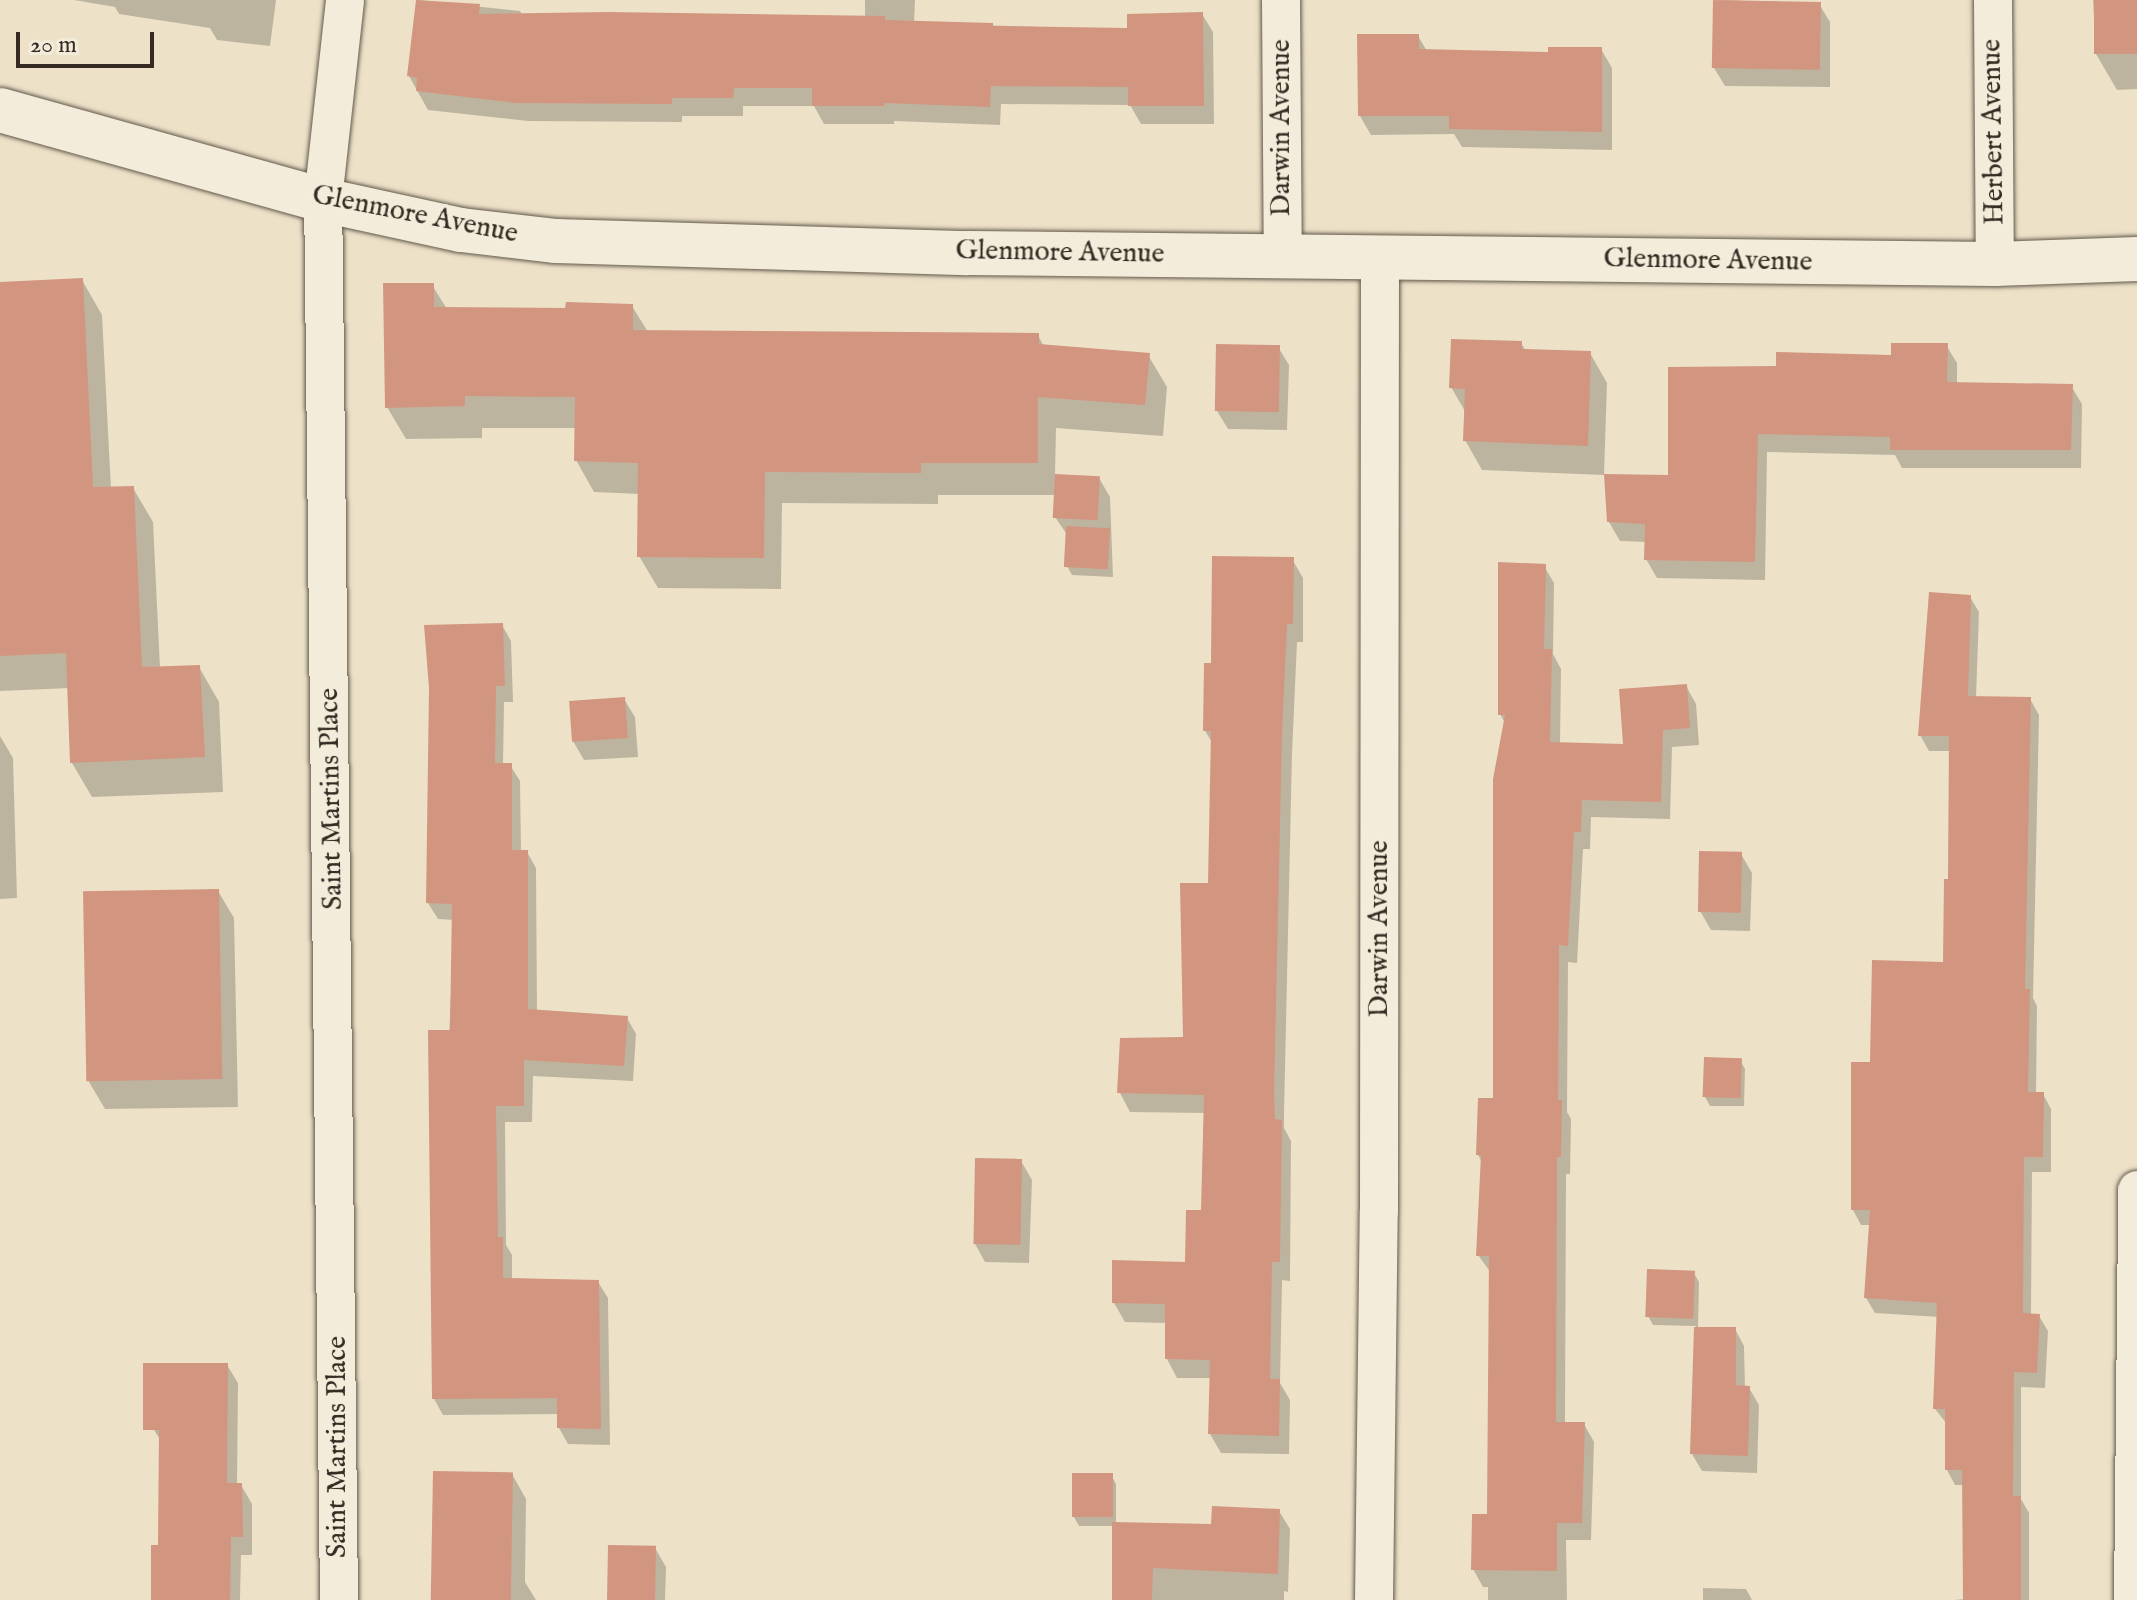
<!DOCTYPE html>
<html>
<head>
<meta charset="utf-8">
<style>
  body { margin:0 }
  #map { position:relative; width:2137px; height:1600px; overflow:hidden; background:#ede2c8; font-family:"IM FELL English",serif }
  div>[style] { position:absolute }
  .shadow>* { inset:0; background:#0003 }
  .building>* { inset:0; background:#d2957f; transform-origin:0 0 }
  .roads { filter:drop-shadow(0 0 2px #63594c) drop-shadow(0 0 2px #63594c) }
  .minor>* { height:38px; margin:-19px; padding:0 19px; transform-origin:19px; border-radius:19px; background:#f3ecdb }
  .tertiary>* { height:44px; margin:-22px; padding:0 22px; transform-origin:22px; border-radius:22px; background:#f3ecdb }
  span { translate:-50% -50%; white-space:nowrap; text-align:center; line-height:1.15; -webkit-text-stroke:7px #f3ecdb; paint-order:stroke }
  .street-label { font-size:28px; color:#352b23 }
  .scale { position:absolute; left:16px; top:32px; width:138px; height:36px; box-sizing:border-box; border:4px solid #352b23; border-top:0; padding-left:10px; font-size:24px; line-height:28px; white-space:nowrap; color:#352b23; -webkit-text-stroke:6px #f3ecdb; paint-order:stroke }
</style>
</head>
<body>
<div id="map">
  <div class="shadow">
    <div style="clip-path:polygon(74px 0,276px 0,270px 46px,217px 40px,210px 28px,119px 14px,115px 7px)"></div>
    <div style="clip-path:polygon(418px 0,520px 11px,523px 16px,865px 18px,865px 0,915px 0,914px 23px,1130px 30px,1202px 14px,1213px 32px,1214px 124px,1141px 124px,1130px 105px,1001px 104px,1000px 125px,894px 121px,894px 124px,824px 124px,814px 106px,743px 106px,743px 116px,682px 116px,682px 122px,528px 121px,428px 110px,409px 76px)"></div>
    <div style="clip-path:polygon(1723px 0,1819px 4px,1830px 22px,1830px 87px,1725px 86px,1714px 68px)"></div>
    <div style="clip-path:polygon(2093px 0,2137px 0,2137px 89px,2117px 90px,2096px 54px)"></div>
    <div style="clip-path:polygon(1418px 36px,1427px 51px,1550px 54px,1601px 49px,1612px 68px,1612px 150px,1462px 147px,1454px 134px,1371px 135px,1360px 116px)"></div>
    <div style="clip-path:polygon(82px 280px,102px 315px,111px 489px,133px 488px,153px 522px,160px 668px,199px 667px,219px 702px,223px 792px,92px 797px,72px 763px,70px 688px,0 691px,0 284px)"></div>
    <div style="clip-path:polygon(432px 285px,447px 309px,567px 310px,632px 306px,648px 332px,1038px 335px,1044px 347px,1148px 355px,1167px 387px,1163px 436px,1056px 428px,1055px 476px,1099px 478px,1110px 497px,1113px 577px,1072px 575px,1067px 566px,1068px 536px,1055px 517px,1056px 495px,938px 495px,938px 504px,782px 503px,781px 589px,658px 588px,639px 556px,640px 494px,594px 492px,576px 460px,576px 428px,482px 428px,482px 438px,406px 439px,387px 407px)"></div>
    <div style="clip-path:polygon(1521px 343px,1526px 351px,1590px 353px,1607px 383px,1604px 475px,1482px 470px,1465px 440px,1466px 413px,1451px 387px)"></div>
    <div style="clip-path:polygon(1946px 345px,1957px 363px,1957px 384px,2071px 386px,2082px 404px,2081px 468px,1902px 468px,1895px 455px,1767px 452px,1765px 580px,1657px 578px,1646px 559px,1647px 542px,1620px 541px,1609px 522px,1670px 477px,1778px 368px,1893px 357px)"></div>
    <div style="clip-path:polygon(1278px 347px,1289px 365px,1287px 430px,1228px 429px,1217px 411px)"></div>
    <div style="clip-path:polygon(1292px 559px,1303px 578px,1303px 642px,1297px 642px,1292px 754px,1284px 1114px,1284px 1128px,1291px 1141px,1290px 1281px,1282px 1280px,1280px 1383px,1290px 1400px,1289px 1454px,1221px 1453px,1210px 1434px,1212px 1378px,1177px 1378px,1167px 1359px,1167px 1323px,1125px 1322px,1114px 1303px,1187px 1264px,1203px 1212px,1206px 1113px,1130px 1112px,1120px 1093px,1185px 1039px,1210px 885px,1213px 744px,1205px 731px,1213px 665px)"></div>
    <div style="clip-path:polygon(1544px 566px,1554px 583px,1553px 654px,1561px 669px,1560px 744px,1625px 746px,1686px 686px,1696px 704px,1699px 745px,1672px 747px,1670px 819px,1591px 817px,1590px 849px,1583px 849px,1577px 963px,1568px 962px,1567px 1112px,1571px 1119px,1570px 1174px,1566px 1174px,1565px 1424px,1584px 1424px,1594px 1442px,1591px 1540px,1566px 1540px,1567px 1600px,1488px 1600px,1488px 1587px,1483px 1587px,1473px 1569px,1489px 1516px,1491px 1273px,1478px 1255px,1482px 1162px,1478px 1155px,1495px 1100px,1505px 723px,1500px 714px)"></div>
    <div style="clip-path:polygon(1970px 597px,1979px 612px,1976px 698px,2030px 699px,2039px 715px,2033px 998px,2037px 1006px,2036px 1094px,2043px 1094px,2051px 1109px,2051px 1172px,2032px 1172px,2031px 1315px,2039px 1316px,2048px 1331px,2045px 1388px,2021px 1387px,2021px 1499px,2029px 1513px,2029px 1600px,1954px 1600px,1965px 1599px,1964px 1485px,1955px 1485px,1947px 1470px,1947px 1424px,1935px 1409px,1939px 1317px,1875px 1313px,1866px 1298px,1871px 1225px,1861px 1225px,1853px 1210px,1945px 964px,1950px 881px,1951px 751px,1929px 751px,1920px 735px)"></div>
    <div style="clip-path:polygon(502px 625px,511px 641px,513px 702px,504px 702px,503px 765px,510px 765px,520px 781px,521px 852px,527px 852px,536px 868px,537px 1012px,627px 1018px,636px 1034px,633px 1081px,533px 1076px,532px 1122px,505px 1122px,506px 1245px,512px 1255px,512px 1280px,598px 1282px,608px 1298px,610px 1445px,568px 1444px,559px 1428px,559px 1414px,443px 1415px,434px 1399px,454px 920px,438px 919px,428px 903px)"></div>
    <div style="clip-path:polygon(624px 699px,635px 717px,638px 757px,584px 760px,573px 741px)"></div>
    <div style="clip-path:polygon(0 736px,13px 758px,17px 898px,0 899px)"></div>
    <div style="clip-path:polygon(1741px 854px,1752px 873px,1750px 931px,1711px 930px,1700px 911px)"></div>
    <div style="clip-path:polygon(218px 891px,234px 918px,238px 1107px,105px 1109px,89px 1082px)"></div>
    <div style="clip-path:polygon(1740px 1060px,1745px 1069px,1744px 1106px,1710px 1106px,1705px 1097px)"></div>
    <div style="clip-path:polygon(1021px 1161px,1032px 1180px,1029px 1263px,985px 1262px,975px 1244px)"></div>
    <div style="clip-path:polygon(1694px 1273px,1699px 1282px,1698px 1329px,1735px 1329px,1744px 1346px,1745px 1387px,1749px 1388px,1759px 1405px,1757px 1473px,1702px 1471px,1692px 1454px,1696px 1326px,1653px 1325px,1648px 1316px)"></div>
    <div style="clip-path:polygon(227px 1365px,238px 1383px,237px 1485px,241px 1485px,252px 1504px,252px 1555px,241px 1555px,240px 1600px,153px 1600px,160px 1547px,161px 1441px,154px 1430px)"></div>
    <div style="clip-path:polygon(512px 1474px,526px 1499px,525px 1582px,536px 1600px,436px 1600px)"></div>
    <div style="clip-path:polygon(1111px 1475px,1116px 1484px,1116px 1524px,1212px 1526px,1279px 1511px,1290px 1529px,1288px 1592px,1284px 1591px,1284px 1600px,1114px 1600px,1114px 1526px,1079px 1526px,1074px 1517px)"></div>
    <div style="clip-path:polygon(655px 1548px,666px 1567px,665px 1600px,608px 1600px)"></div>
    <div style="clip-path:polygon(1703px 1588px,1746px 1589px,1752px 1600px,1703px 1600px)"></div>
  </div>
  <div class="building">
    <div style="clip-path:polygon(416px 0,480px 4px,479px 14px,608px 12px,885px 16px,885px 20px,993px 23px,993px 26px,1127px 28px,1127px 14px,1203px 12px,1204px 106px,1128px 106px,1128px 87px,991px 86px,990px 107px,884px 103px,884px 106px,812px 106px,812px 88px,734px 88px,733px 98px,672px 98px,672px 104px,517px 103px,416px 91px,417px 78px,407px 76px)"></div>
    <div style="left:1713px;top:0;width:108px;height:68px;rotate:1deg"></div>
    <div style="left:2094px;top:0;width:43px;height:54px"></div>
    <div style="clip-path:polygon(1357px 34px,1419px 34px,1419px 49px,1548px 52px,1548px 47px,1602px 47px,1602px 132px,1449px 129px,1449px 116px,1358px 116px)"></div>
    <div style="clip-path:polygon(83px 278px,93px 487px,134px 486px,142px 667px,200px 665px,205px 757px,70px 763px,66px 653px,0 656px,0 282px)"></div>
    <div style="clip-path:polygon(383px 283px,434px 283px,434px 307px,565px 308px,566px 302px,633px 304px,633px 330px,1039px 333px,1039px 344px,1150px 353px,1145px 405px,1038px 397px,1038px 463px,921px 463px,921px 473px,765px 472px,764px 558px,637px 557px,638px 463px,574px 461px,575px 397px,465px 396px,465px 406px,385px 408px)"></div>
    <div style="clip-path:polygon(1451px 339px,1522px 341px,1522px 349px,1591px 351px,1588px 446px,1463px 441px,1465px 389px,1449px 388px)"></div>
    <div style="clip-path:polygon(1891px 343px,1948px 343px,1947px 382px,2073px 384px,2071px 450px,1890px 450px,1890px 437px,1758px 434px,1755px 562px,1644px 560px,1645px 524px,1607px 522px,1604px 474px,1668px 475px,1668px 367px,1776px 366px,1776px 352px,1891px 355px)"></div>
    <div style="left:1216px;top:344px;width:64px;height:67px;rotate:1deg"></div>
    <div style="left:1055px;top:474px;width:45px;height:44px;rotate:3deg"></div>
    <div style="left:1066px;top:526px;width:44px;height:41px;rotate:3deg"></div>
    <div style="clip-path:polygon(1212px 556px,1294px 557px,1293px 624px,1287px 624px,1282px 733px,1274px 1094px,1275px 1119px,1282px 1120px,1280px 1262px,1272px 1262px,1270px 1379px,1280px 1379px,1279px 1436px,1208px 1434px,1210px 1360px,1165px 1359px,1165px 1304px,1112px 1303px,1112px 1260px,1185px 1262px,1186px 1210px,1201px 1210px,1204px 1095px,1117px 1093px,1120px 1038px,1183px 1037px,1180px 883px,1208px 883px,1211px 731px,1203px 731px,1204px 663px,1211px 663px)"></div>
    <div style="clip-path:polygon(1498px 562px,1546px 564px,1544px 649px,1552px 649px,1550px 742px,1623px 744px,1619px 689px,1687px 684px,1690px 728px,1663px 730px,1661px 802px,1582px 800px,1581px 832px,1574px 832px,1568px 946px,1559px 945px,1558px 1100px,1562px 1100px,1561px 1157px,1557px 1157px,1556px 1422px,1585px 1422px,1582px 1523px,1557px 1523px,1557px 1571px,1471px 1570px,1472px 1514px,1487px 1514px,1489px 1256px,1476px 1256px,1481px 1155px,1476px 1155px,1478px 1098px,1493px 1098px,1493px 779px,1505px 715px,1498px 715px)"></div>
    <div style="clip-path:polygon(1929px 592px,1971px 595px,1968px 696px,2031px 697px,2025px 989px,2030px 989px,2028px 1092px,2044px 1092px,2043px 1157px,2024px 1157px,2023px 1313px,2040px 1314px,2037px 1373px,2014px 1372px,2013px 1496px,2021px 1496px,2021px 1600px,1963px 1600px,1962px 1470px,1945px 1470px,1945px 1409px,1933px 1409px,1937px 1303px,1864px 1298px,1870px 1210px,1851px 1210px,1851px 1062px,1870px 1062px,1872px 960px,1943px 962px,1944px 879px,1948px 879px,1949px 736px,1918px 736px)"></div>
    <div style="clip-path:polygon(503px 623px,505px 686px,496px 686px,495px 763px,512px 763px,512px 850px,528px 850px,528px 1009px,628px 1016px,624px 1066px,524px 1060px,524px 1106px,496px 1106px,498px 1237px,503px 1237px,503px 1278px,599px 1280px,601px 1429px,557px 1428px,557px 1398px,432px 1399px,428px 1030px,450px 1030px,452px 904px,426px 903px,429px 688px,424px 625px)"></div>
    <div style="left:625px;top:697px;width:41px;height:56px;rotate:86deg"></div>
    <div style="left:1699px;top:851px;width:43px;height:61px;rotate:1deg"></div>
    <div style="left:219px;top:889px;width:190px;height:136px;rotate:89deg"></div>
    <div style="left:1704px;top:1057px;width:38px;height:40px;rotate:2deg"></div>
    <div style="left:975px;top:1158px;width:47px;height:86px;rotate:1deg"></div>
    <div style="left:1647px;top:1269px;width:48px;height:48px;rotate:2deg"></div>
    <div style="clip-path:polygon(1694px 1327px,1736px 1327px,1736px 1385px,1750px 1386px,1748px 1456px,1690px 1454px)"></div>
    <div style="clip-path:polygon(143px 1363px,228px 1363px,227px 1483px,242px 1483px,243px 1537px,231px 1537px,230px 1600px,151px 1600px,151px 1545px,158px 1545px,159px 1430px,143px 1430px)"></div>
    <div style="left:433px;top:1471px;width:80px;height:129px;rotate:1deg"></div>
    <div style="left:1072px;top:1473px;width:41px;height:44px"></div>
    <div style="clip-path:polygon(1212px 1506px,1280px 1509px,1278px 1574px,1153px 1568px,1152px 1600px,1112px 1600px,1112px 1522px,1211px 1524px)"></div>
    <div style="left:608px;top:1545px;width:48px;height:55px;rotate:1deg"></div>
  </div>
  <div class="roads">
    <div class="minor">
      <div style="left:1281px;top:0;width:256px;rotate:89.6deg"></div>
      <div style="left:1993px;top:0;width:264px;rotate:89.6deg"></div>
      <div style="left:339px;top:1600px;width:1400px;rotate:-90.65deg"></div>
      <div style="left:323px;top:200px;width:201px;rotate:-83.7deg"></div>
      <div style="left:1374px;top:1600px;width:389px;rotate:-89.3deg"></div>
      <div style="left:1379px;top:1211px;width:954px;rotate:-89.94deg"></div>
      <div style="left:2133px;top:1600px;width:410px;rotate:-89.4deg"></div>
    </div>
    <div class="tertiary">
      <div style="left:0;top:110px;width:335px;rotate:15.6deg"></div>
      <div style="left:323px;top:200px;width:141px;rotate:12.3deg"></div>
      <div style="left:461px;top:230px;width:96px;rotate:6.6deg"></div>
      <div style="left:556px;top:241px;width:412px;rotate:1.7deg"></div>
      <div style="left:968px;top:253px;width:469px;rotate:0.6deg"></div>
      <div style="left:1437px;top:258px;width:558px;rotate:0.62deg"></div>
      <div style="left:1995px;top:264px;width:142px;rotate:-2deg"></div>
    </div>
  </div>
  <div class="street-label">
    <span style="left:1282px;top:128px;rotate:-90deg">Darwin Avenue</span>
    <span style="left:1994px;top:132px;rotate:-91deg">Herbert Avenue</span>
    <span style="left:415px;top:215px;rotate:11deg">Glenmore Avenue</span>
    <span style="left:1060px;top:253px;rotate:1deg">Glenmore Avenue</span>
    <span style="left:1708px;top:261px;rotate:1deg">Glenmore Avenue</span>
    <span style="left:332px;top:799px;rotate:-91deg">Saint Martins Place</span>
    <span style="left:1380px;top:929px;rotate:-90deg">Darwin Avenue</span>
    <span style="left:338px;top:1447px;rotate:-90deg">Saint Martins Place</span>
  </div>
  <div class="scale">20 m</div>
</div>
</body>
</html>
